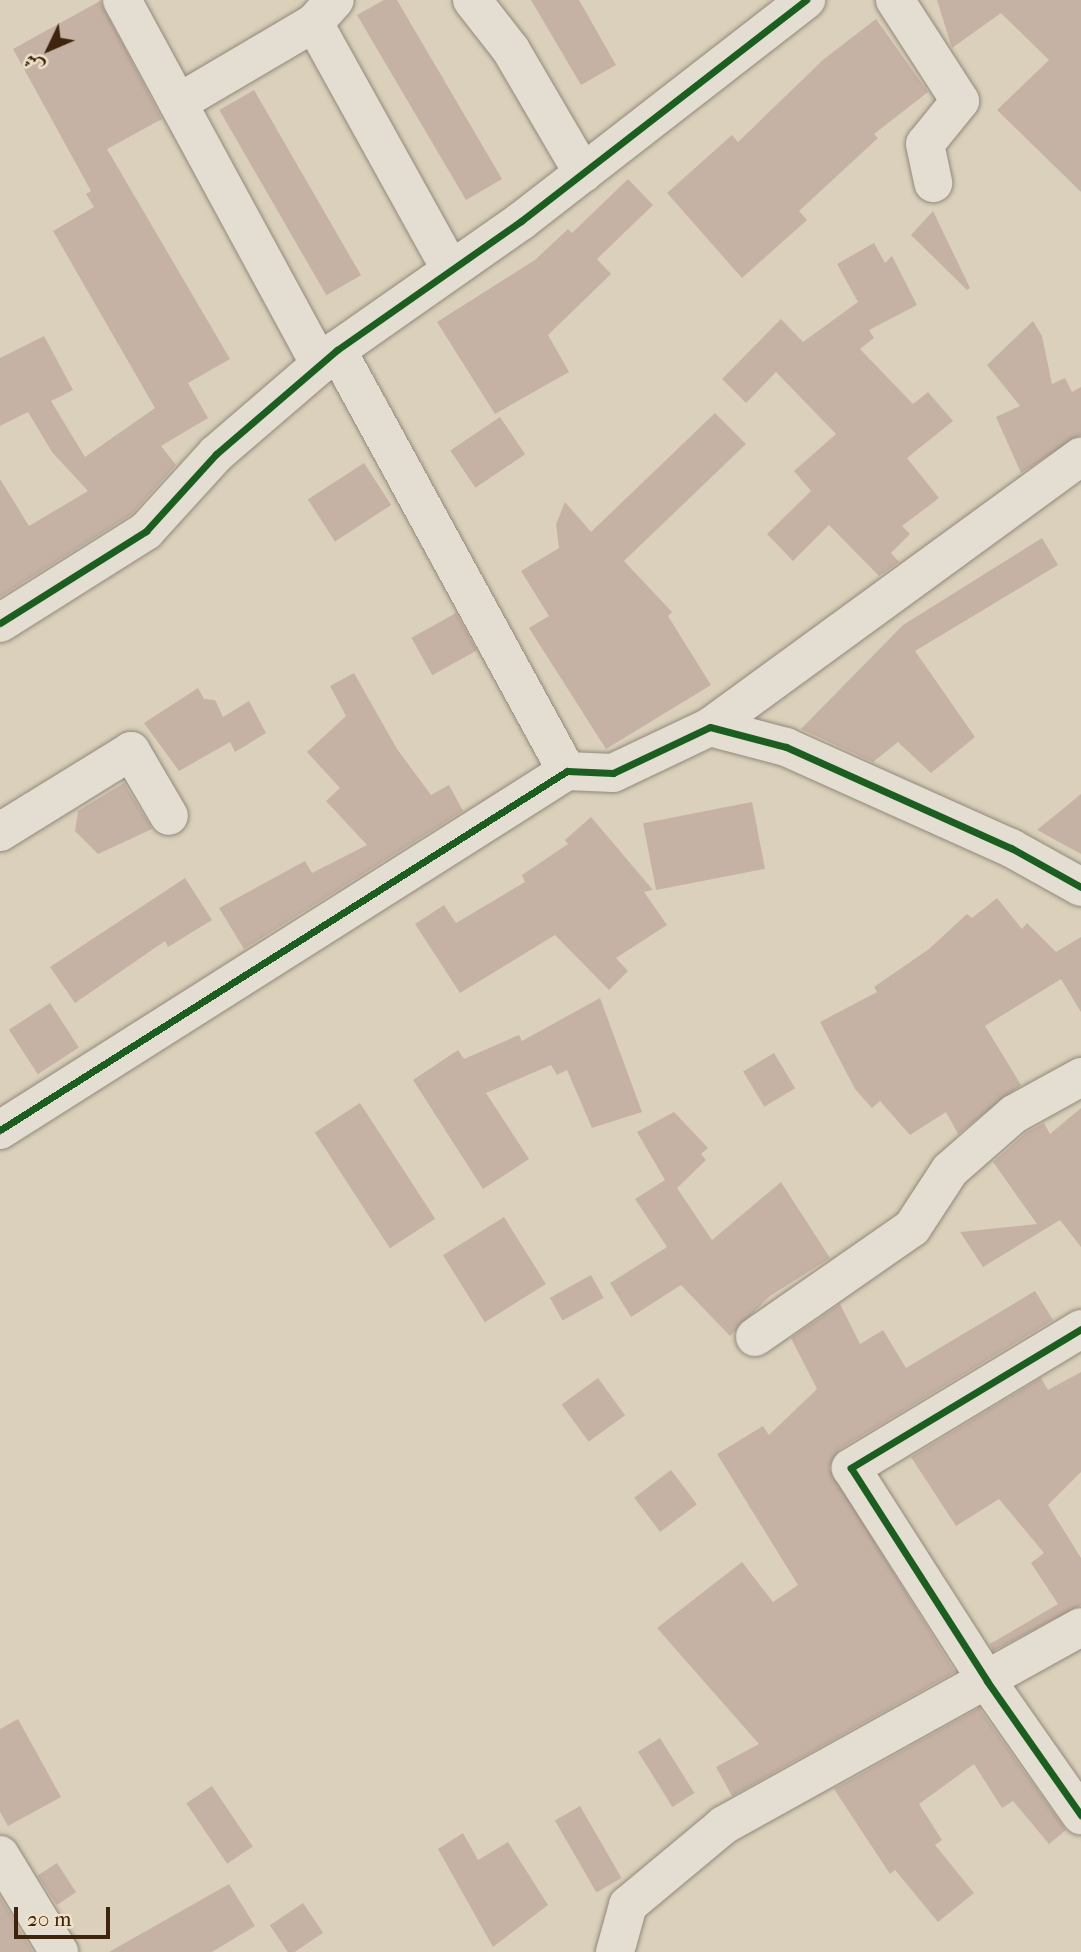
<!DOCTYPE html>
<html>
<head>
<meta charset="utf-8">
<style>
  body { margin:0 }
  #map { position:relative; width:1081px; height:1952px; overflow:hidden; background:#dbd0bb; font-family:"IM FELL French Canon",Amiri,serif }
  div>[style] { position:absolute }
  .building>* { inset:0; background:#c6b2a4; transform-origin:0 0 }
  .roads { filter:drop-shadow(0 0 2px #92897b) drop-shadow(0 0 2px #92897b) }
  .minor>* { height:38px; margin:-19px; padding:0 19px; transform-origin:19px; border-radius:19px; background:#e3ddd2 }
  .cycleway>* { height:7px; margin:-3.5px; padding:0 3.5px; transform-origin:3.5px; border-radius:3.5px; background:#1b5e20 }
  span { translate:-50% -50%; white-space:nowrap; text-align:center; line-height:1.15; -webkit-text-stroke:5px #f0e2ca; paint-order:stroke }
  .north { position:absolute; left:14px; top:14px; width:70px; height:70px; -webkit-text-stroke:5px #f0e2ca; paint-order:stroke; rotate:226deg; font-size:19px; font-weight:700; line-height:28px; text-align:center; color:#3e240d }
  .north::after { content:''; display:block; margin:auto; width:24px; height:32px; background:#3e240d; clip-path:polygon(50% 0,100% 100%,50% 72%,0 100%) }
  .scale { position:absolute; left:14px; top:1907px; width:96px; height:32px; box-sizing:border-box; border:4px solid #3e240d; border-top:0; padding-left:9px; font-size:21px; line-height:24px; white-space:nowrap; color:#3e240d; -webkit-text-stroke:5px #f0e2ca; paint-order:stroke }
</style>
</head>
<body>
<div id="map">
  <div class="building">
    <div style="clip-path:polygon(384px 0,397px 0,502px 179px,466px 200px,357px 15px)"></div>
    <div style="clip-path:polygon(531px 0,579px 0,616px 65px,581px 85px)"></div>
    <div style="clip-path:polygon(937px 0,1081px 0,1081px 192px,997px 110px,1049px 60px,1001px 13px,952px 48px)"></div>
    <div style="clip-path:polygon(100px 1px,162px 119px,107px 149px,230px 359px,188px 383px,208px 418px,161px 446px,176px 465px,132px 514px,0 597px,0 479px,29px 526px,88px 491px,52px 452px,28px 412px,0 426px,0 358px,44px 336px,73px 390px,51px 401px,85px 457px,155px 408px,53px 231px,94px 207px,86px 194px,91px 191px,13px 49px)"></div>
    <div style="clip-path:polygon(876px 19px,928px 92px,874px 134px,878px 138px,799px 211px,807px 220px,742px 278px,667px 193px,732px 135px,738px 142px,824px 59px)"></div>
    <div style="left:254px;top:90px;width:214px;height:40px;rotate:60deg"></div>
    <div style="clip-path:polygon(628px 179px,653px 205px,597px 259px,611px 274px,548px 335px,569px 372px,495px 414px,437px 322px,535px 260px,568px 229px,572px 233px)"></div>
    <div style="clip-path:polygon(933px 211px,970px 288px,967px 290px,911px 235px)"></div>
    <div style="clip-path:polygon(874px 243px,885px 263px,892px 256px,917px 305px,869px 330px,874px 338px,860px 349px,913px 404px,928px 392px,953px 421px,907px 458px,939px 498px,902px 526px,910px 534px,891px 553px,899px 562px,879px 576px,829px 525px,793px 561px,767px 534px,811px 491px,794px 471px,836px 434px,776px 372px,746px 403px,722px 379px,781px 319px,803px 342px,858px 302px,837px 264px)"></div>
    <div style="clip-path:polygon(1033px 321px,1042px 336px,1052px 384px,1065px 378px,1072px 392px,1081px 387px,1081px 435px,1021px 473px,996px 417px,1020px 406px,987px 365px)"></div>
    <div style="clip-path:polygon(715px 413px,746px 444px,624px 561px,672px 612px,668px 616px,711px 685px,606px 749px,529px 628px,549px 616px,521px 571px,559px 548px,556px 524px,565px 502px,591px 532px)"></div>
    <div style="left:500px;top:417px;width:45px;height:60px;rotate:56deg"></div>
    <div style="left:364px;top:463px;width:50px;height:67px;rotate:57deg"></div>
    <div style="clip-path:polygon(1042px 538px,1058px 565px,915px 651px,975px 737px,931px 773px,898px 742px,873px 762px,801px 729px,903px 625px)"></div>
    <div style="left:456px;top:613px;width:43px;height:51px;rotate:61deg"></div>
    <div style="clip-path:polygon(354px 673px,397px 749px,431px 795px,449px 785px,463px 811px,244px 949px,219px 908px,305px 861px,312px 873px,367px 845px,326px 801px,340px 788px,307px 752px,346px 716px,330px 686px)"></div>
    <div style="clip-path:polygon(198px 688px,204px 699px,215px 700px,223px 717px,249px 701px,266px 733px,235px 752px,230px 742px,179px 771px,144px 723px)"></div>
    <div style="clip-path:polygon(124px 783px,152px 829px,98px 854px,75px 831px,78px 811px)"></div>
    <div style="clip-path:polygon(1081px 794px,1081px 854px,1037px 830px)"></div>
    <div style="left:752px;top:802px;width:68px;height:111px;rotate:79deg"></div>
    <div style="clip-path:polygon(591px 817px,653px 890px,644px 892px,667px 925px,616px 958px,628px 971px,609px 990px,555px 935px,460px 993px,415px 924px,444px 905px,456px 923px,525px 882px,522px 875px,568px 844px,565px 840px)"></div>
    <div style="clip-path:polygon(185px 878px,212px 920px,168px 947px,165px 941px,75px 1003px,50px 967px)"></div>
    <div style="clip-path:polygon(997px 898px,1022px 929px,1027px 923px,1056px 952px,1081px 937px,1081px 1012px,1061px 979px,985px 1026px,1021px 1085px,958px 1134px,946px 1112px,910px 1135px,880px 1101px,872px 1108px,855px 1089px,820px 1022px,877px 992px,874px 987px,929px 949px,967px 914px,972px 918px)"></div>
    <div style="clip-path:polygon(600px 998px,642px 1112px,592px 1128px,567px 1070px,557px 1075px,551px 1065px,486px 1093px,529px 1159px,483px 1189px,413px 1080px,458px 1050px,464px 1059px,519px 1035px,522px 1041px)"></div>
    <div style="left:50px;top:1003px;width:53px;height:49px;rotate:57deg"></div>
    <div style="left:774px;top:1053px;width:41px;height:36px;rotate:59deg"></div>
    <div style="left:360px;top:1103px;width:138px;height:54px;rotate:57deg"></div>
    <div style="clip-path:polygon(1081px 1108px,1081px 1247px,1060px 1220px,983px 1267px,960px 1232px,1037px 1224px,993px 1162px,1027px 1132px,1044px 1123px,1050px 1134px)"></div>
    <div style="clip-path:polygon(674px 1112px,708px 1148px,701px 1154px,706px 1160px,677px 1188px,712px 1240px,781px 1182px,830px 1258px,770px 1296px,730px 1336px,681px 1285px,631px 1317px,610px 1283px,667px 1247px,635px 1199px,665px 1180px,637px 1132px)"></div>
    <div style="left:504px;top:1217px;width:79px;height:72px;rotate:58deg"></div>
    <div style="left:591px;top:1275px;width:26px;height:47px;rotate:61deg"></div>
    <div style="clip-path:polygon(1035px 1291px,1053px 1320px,840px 1449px,829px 1468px,955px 1672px,732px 1796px,716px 1767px,759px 1744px,657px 1628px,742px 1562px,773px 1602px,798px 1585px,717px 1454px,763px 1426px,769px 1435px,817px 1389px,791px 1338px,840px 1304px,860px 1344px,883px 1330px,906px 1368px)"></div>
    <div style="clip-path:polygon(1081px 1372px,1081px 1472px,1048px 1505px,1081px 1558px,1081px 1605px,993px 1651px,990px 1644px,1058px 1604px,1031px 1563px,1044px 1553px,999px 1499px,956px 1526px,911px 1457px,1041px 1378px,1048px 1390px)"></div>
    <div style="left:598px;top:1378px;width:46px;height:45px;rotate:54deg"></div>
    <div style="left:671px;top:1470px;width:43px;height:46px;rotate:53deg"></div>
    <div style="clip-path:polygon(979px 1708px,1066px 1830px,1049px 1844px,1013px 1801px,1002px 1808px,974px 1764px,919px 1804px,942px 1840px,935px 1845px,974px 1893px,938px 1922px,895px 1870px,890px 1874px,834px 1789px)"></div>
    <div style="clip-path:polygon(18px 1719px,61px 1797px,8px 1826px,0 1812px,0 1729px)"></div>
    <div style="left:660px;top:1738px;width:65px;height:26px;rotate:58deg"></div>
    <div style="left:212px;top:1786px;width:73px;height:31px;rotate:56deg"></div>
    <div style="left:580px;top:1806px;width:83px;height:29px;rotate:60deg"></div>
    <div style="clip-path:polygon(463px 1833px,478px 1860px,508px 1842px,548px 1905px,493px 1947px,438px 1849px)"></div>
    <div style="left:57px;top:1863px;width:35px;height:23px;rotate:57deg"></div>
    <div style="clip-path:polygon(229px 1884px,255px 1926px,212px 1952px,109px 1952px)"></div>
    <div style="clip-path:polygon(0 1897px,33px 1952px,0 1952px)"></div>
    <div style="left:303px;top:1903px;width:36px;height:40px;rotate:56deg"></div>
  </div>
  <div class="roads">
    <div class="minor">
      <div style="left:122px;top:0;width:415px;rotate:61.5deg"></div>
      <div style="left:472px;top:0;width:63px;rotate:52deg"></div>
      <div style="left:511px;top:50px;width:143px;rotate:59.7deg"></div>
      <div style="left:895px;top:0;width:120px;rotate:57.2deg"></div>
      <div style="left:960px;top:101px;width:55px;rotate:129.1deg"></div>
      <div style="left:925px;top:144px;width:40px;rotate:78deg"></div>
      <div style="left:314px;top:23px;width:282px;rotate:61deg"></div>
      <div style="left:178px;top:103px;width:158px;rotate:-30.5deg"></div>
      <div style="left:314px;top:23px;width:31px;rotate:-48deg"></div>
      <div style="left:337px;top:350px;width:480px;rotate:61.4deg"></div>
      <div style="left:0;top:623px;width:173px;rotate:-32.2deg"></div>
      <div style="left:146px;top:531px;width:104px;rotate:-47.7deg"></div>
      <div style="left:216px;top:454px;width:160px;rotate:-40.7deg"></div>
      <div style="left:337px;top:350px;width:225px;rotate:-35deg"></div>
      <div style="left:521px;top:221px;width:361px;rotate:-37.8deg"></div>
      <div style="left:710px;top:727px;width:459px;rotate:-36.1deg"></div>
      <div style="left:0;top:832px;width:154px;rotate:-31.7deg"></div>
      <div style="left:131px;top:751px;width:75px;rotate:59.7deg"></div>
      <div style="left:0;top:1130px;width:671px;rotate:-32.34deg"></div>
      <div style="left:567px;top:771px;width:46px;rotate:2.5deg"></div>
      <div style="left:613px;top:773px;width:107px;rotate:-25.4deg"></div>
      <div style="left:710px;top:727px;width:79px;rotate:14.7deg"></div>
      <div style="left:786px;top:747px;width:247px;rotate:24.2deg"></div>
      <div style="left:1011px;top:848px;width:80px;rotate:29.1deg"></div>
      <div style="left:1081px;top:1329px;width:269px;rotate:148.9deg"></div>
      <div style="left:851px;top:1468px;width:253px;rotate:57.4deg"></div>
      <div style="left:987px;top:1681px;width:164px;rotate:55deg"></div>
      <div style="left:755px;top:1337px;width:191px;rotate:-34.8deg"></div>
      <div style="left:912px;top:1228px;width:69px;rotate:-56.8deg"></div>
      <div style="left:950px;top:1170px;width:85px;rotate:-41.2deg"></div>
      <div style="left:1014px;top:1114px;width:77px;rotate:-28.9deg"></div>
      <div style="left:0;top:1855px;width:114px;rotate:58.7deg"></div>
      <div style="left:615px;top:1952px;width:49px;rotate:-74.5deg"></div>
      <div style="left:628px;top:1905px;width:125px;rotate:-39.8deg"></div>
      <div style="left:724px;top:1825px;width:408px;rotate:-29deg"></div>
    </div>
  </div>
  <div class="cycleway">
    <div style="left:0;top:623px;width:173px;rotate:-32.2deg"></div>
    <div style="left:146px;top:531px;width:104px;rotate:-47.7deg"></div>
    <div style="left:216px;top:454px;width:160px;rotate:-40.7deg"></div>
    <div style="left:337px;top:350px;width:225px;rotate:-35deg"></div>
    <div style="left:521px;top:221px;width:361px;rotate:-37.8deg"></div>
    <div style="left:0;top:1130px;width:671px;rotate:-32.34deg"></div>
    <div style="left:567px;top:771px;width:46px;rotate:2.5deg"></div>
    <div style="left:613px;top:773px;width:107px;rotate:-25.4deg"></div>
    <div style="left:710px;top:727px;width:79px;rotate:14.7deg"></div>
    <div style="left:786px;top:747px;width:247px;rotate:24.2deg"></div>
    <div style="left:1011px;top:848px;width:80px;rotate:29.1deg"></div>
    <div style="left:1081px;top:1329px;width:269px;rotate:148.9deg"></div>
    <div style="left:851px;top:1468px;width:253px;rotate:57.4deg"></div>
    <div style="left:987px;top:1681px;width:164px;rotate:55deg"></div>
  </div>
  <div class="north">ش</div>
  <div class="scale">20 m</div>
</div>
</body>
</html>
